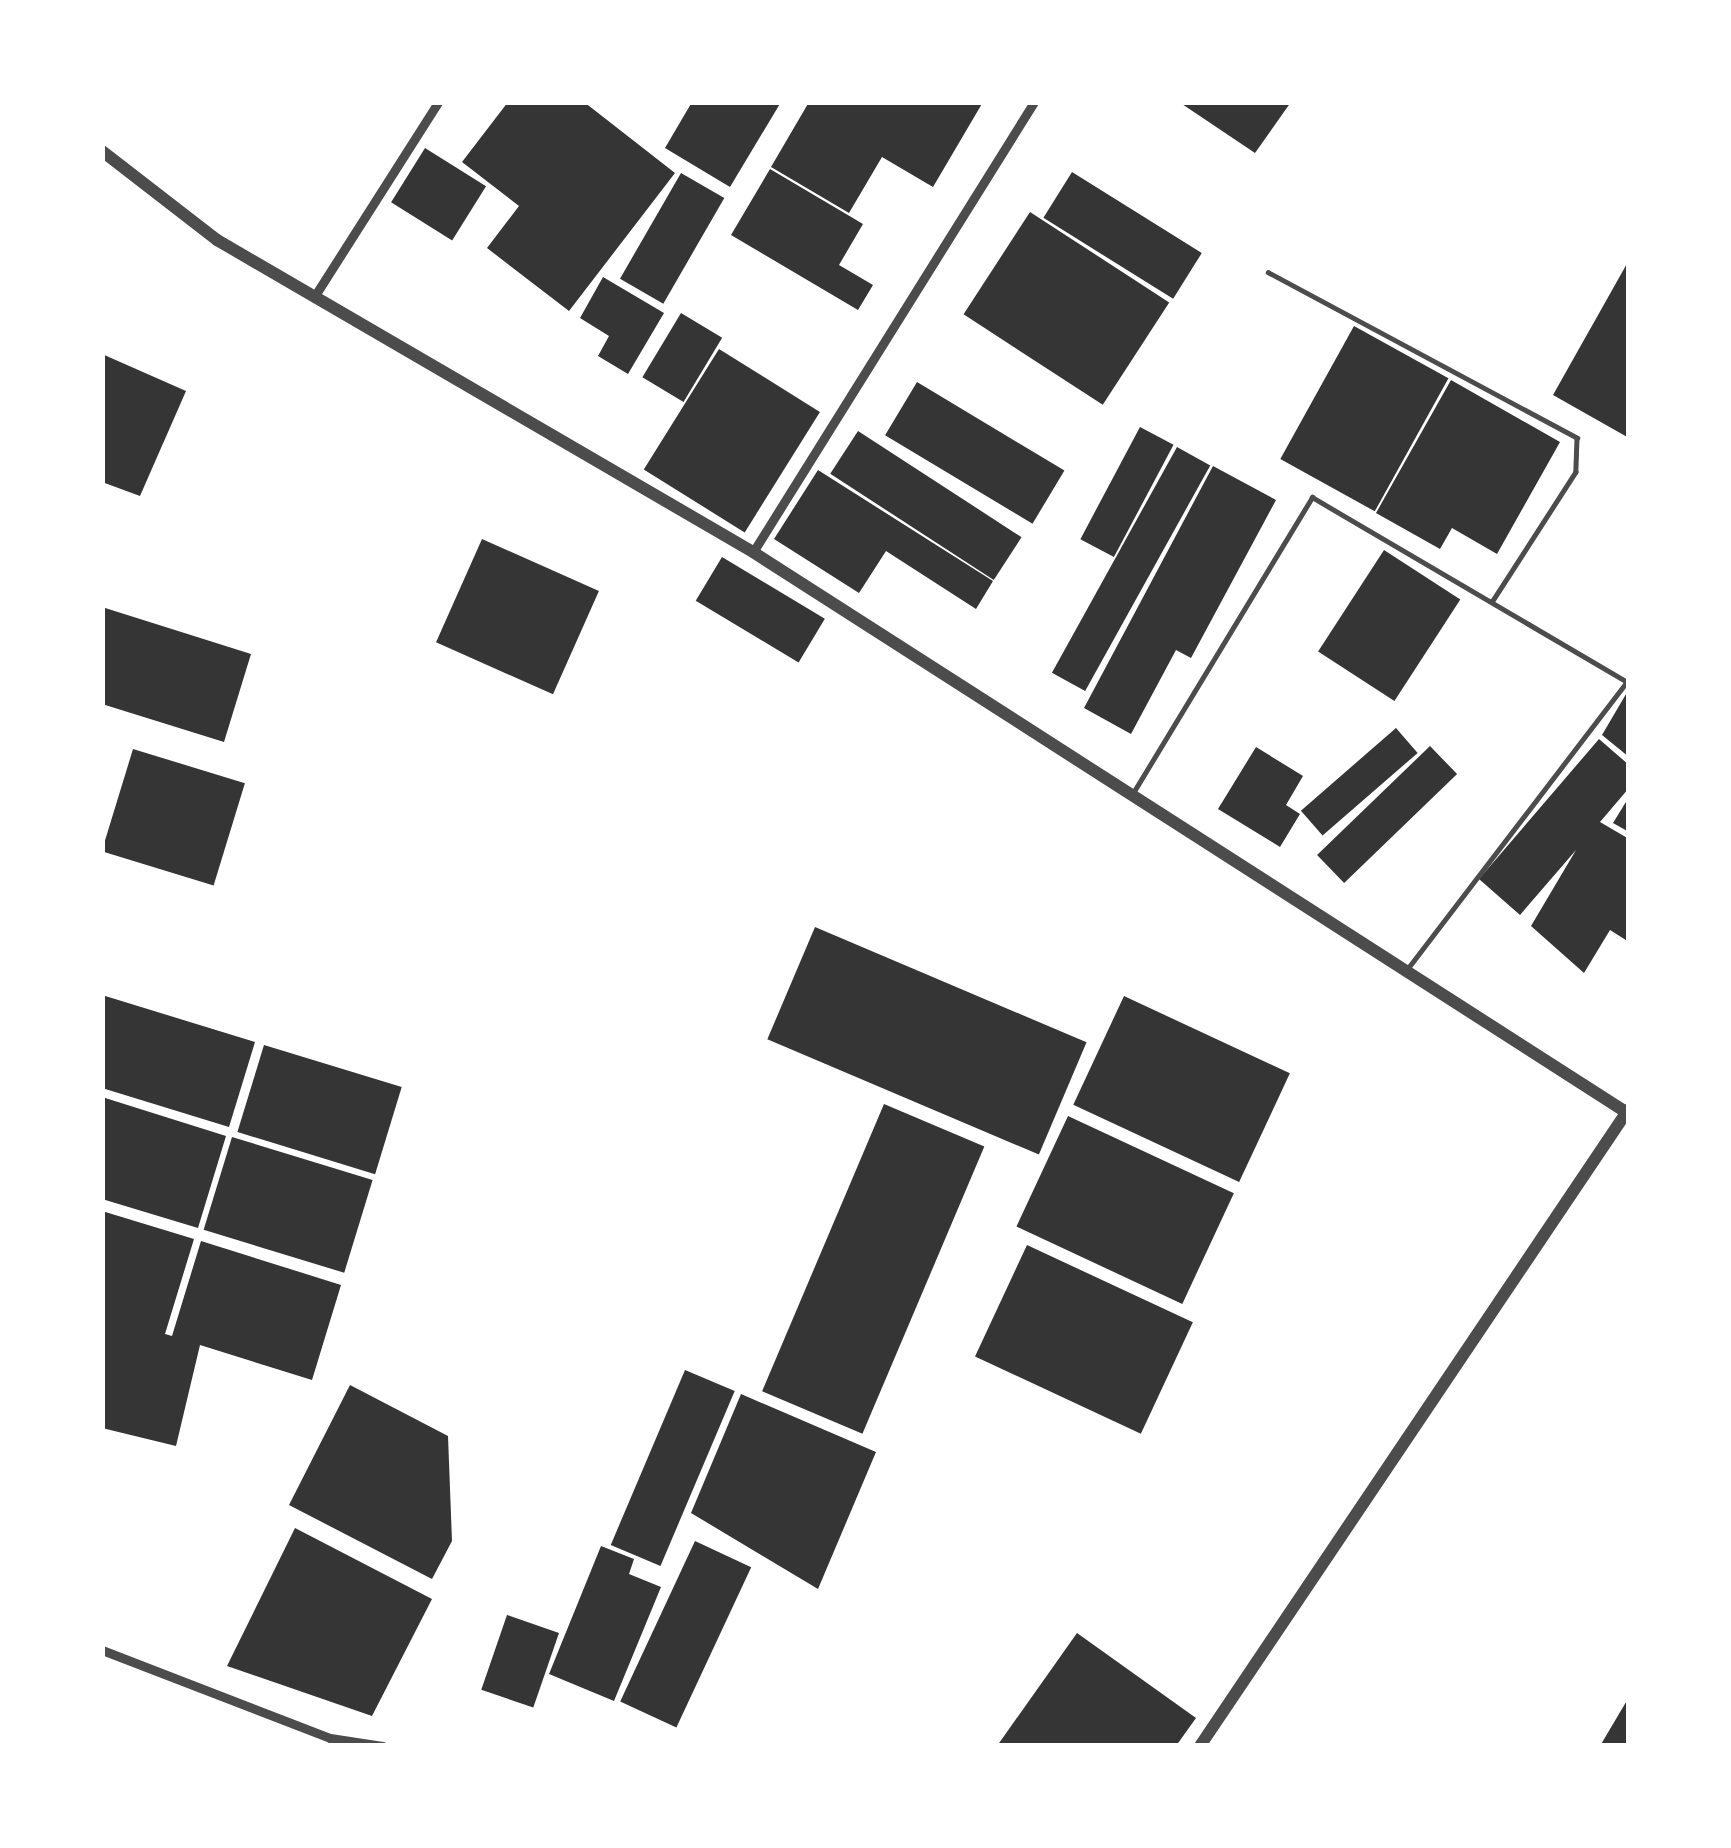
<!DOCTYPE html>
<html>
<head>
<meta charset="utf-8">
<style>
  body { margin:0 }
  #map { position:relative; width:1731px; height:1848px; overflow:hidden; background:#fff; font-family:"Crimson Pro",serif }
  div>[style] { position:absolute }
  .building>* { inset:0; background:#353535; transform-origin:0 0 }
  .service>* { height:4.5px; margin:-2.25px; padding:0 2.25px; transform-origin:2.25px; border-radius:2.25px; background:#4c4c4c }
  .minor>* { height:9px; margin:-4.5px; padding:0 4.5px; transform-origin:4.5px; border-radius:4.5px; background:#4c4c4c }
  .tertiary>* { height:12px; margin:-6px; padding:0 6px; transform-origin:6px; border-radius:6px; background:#4c4c4c }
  span { translate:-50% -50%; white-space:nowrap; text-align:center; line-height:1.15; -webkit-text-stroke:10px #fff; paint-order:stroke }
  .frame { position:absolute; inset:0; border:105px solid #fff; pointer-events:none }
</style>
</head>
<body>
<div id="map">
  <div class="building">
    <div style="clip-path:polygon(508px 102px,584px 102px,675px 173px,569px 311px,487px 248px,519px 206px,462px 162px)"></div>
    <div style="clip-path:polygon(692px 102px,781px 102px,730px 187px,665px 148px)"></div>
    <div style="clip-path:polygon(809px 102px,983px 102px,933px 187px,882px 157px,849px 213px,771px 167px)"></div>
    <div style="clip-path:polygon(1179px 102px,1291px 102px,1255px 153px)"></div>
    <div style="left:425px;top:148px;width:72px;height:64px;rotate:32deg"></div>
    <div style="clip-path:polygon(770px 169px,863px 224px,839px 265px,873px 285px,858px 310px,731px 235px)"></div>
    <div style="left:1072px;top:172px;width:153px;height:54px;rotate:32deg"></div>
    <div style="left:681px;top:173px;width:50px;height:122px;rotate:30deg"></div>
    <div style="left:1030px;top:212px;width:166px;height:122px;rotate:33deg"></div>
    <div style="clip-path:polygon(1629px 260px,1629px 438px,1553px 395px)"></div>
    <div style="clip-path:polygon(603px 277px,664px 313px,628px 374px,598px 356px,609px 336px,580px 318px)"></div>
    <div style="left:681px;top:313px;width:48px;height:75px;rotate:31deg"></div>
    <div style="left:1354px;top:326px;width:108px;height:152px;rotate:29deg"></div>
    <div style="left:719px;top:349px;width:119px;height:142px;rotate:32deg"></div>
    <div style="clip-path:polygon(102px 354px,186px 391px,140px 496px,102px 482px)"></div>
    <div style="clip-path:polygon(1451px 380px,1560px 442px,1497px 554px,1452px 528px,1440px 549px,1376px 513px)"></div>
    <div style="left:917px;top:382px;width:172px;height:62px;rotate:31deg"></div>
    <div style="left:1140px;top:427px;width:38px;height:127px;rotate:28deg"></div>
    <div style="left:858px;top:431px;width:195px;height:51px;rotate:33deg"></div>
    <div style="left:1177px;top:447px;width:38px;height:258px;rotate:29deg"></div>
    <div style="clip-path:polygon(1213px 466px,1276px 500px,1191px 658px,1176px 650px,1131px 734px,1084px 708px)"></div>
    <div style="clip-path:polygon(818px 470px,993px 581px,976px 609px,886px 551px,859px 593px,774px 539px)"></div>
    <div style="left:482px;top:539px;width:128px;height:113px;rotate:24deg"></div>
    <div style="left:1384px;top:550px;width:91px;height:121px;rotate:33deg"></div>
    <div style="left:722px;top:557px;width:120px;height:51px;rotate:31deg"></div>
    <div style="clip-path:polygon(102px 607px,251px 654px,224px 742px,102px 704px)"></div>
    <div style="clip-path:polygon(1629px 689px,1629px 757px,1602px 735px)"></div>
    <div style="left:1396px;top:728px;width:33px;height:126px;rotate:49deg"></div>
    <div style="clip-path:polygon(1599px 739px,1629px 765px,1629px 788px,1600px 822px,1629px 839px,1629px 942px,1610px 930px,1584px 973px,1531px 926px,1576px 850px,1520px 915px,1479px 879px)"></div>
    <div style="left:1430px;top:746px;width:39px;height:157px;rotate:46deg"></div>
    <div style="clip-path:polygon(1256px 747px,1303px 776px,1286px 805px,1300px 814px,1280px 847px,1218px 809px)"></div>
    <div style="left:133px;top:749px;width:117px;height:107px;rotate:17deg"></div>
    <div style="clip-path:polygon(1629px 797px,1629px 832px,1613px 823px)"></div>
    <div style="left:815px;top:927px;width:295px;height:122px;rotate:23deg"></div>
    <div style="clip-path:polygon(102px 995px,255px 1042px,229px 1127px,102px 1088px)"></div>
    <div style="left:1124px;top:996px;width:183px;height:120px;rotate:25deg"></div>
    <div style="left:264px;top:1045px;width:144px;height:91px;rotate:17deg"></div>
    <div style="clip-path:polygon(102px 1097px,226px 1136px,198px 1228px,102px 1199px)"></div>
    <div style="left:884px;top:1104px;width:109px;height:312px;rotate:23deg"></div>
    <div style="left:1068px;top:1116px;width:183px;height:122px;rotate:25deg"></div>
    <div style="left:232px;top:1137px;width:147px;height:97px;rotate:17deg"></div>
    <div style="clip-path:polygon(102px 1211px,194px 1239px,165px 1334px,172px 1336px,201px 1241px,341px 1285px,312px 1380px,200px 1345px,176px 1446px,102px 1428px)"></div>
    <div style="left:1027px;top:1245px;width:183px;height:123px;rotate:25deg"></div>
    <div style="left:685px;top:1370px;width:54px;height:190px;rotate:23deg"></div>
    <div style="clip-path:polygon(350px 1385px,448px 1436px,452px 1541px,432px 1579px,289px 1505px)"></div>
    <div style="clip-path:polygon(741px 1394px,876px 1452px,818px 1589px,691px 1513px)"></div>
    <div style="clip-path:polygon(295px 1528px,432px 1599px,372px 1716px,227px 1666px)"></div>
    <div style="left:695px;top:1541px;width:62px;height:177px;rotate:25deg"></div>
    <div style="clip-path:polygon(601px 1546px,634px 1559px,629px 1574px,661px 1587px,614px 1701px,549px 1674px)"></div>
    <div style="left:507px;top:1615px;width:55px;height:79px;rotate:19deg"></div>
    <div style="clip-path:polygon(1077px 1633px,1196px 1718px,1176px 1746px,997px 1746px)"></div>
    <div style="clip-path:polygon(1629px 1697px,1629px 1746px,1600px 1746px)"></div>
  </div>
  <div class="service">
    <div style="left:1268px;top:272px;width:351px;rotate:28.2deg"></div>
    <div style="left:1577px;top:438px;width:34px;rotate:92deg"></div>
    <div style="left:1576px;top:472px;width:153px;rotate:122.8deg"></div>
    <div style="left:1133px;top:793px;width:346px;rotate:-58.8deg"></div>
    <div style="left:1312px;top:497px;width:368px;rotate:30.4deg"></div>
    <div style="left:1408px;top:968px;width:360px;rotate:-52.6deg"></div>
  </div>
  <div class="minor">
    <div style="left:314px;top:297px;width:231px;rotate:-57.5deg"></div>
    <div style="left:753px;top:552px;width:531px;rotate:-58.02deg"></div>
    <div style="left:102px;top:1650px;width:244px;rotate:21.1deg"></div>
    <div style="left:330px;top:1738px;width:53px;rotate:8.7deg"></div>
  </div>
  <div class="tertiary">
    <div style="left:102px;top:151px;width:145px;rotate:37.7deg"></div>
    <div style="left:217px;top:240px;width:620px;rotate:30.2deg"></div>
    <div style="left:753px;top:552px;width:1041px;rotate:32.68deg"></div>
    <div style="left:1200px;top:1746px;width:767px;rotate:-56.06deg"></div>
  </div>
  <div class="frame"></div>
</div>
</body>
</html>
